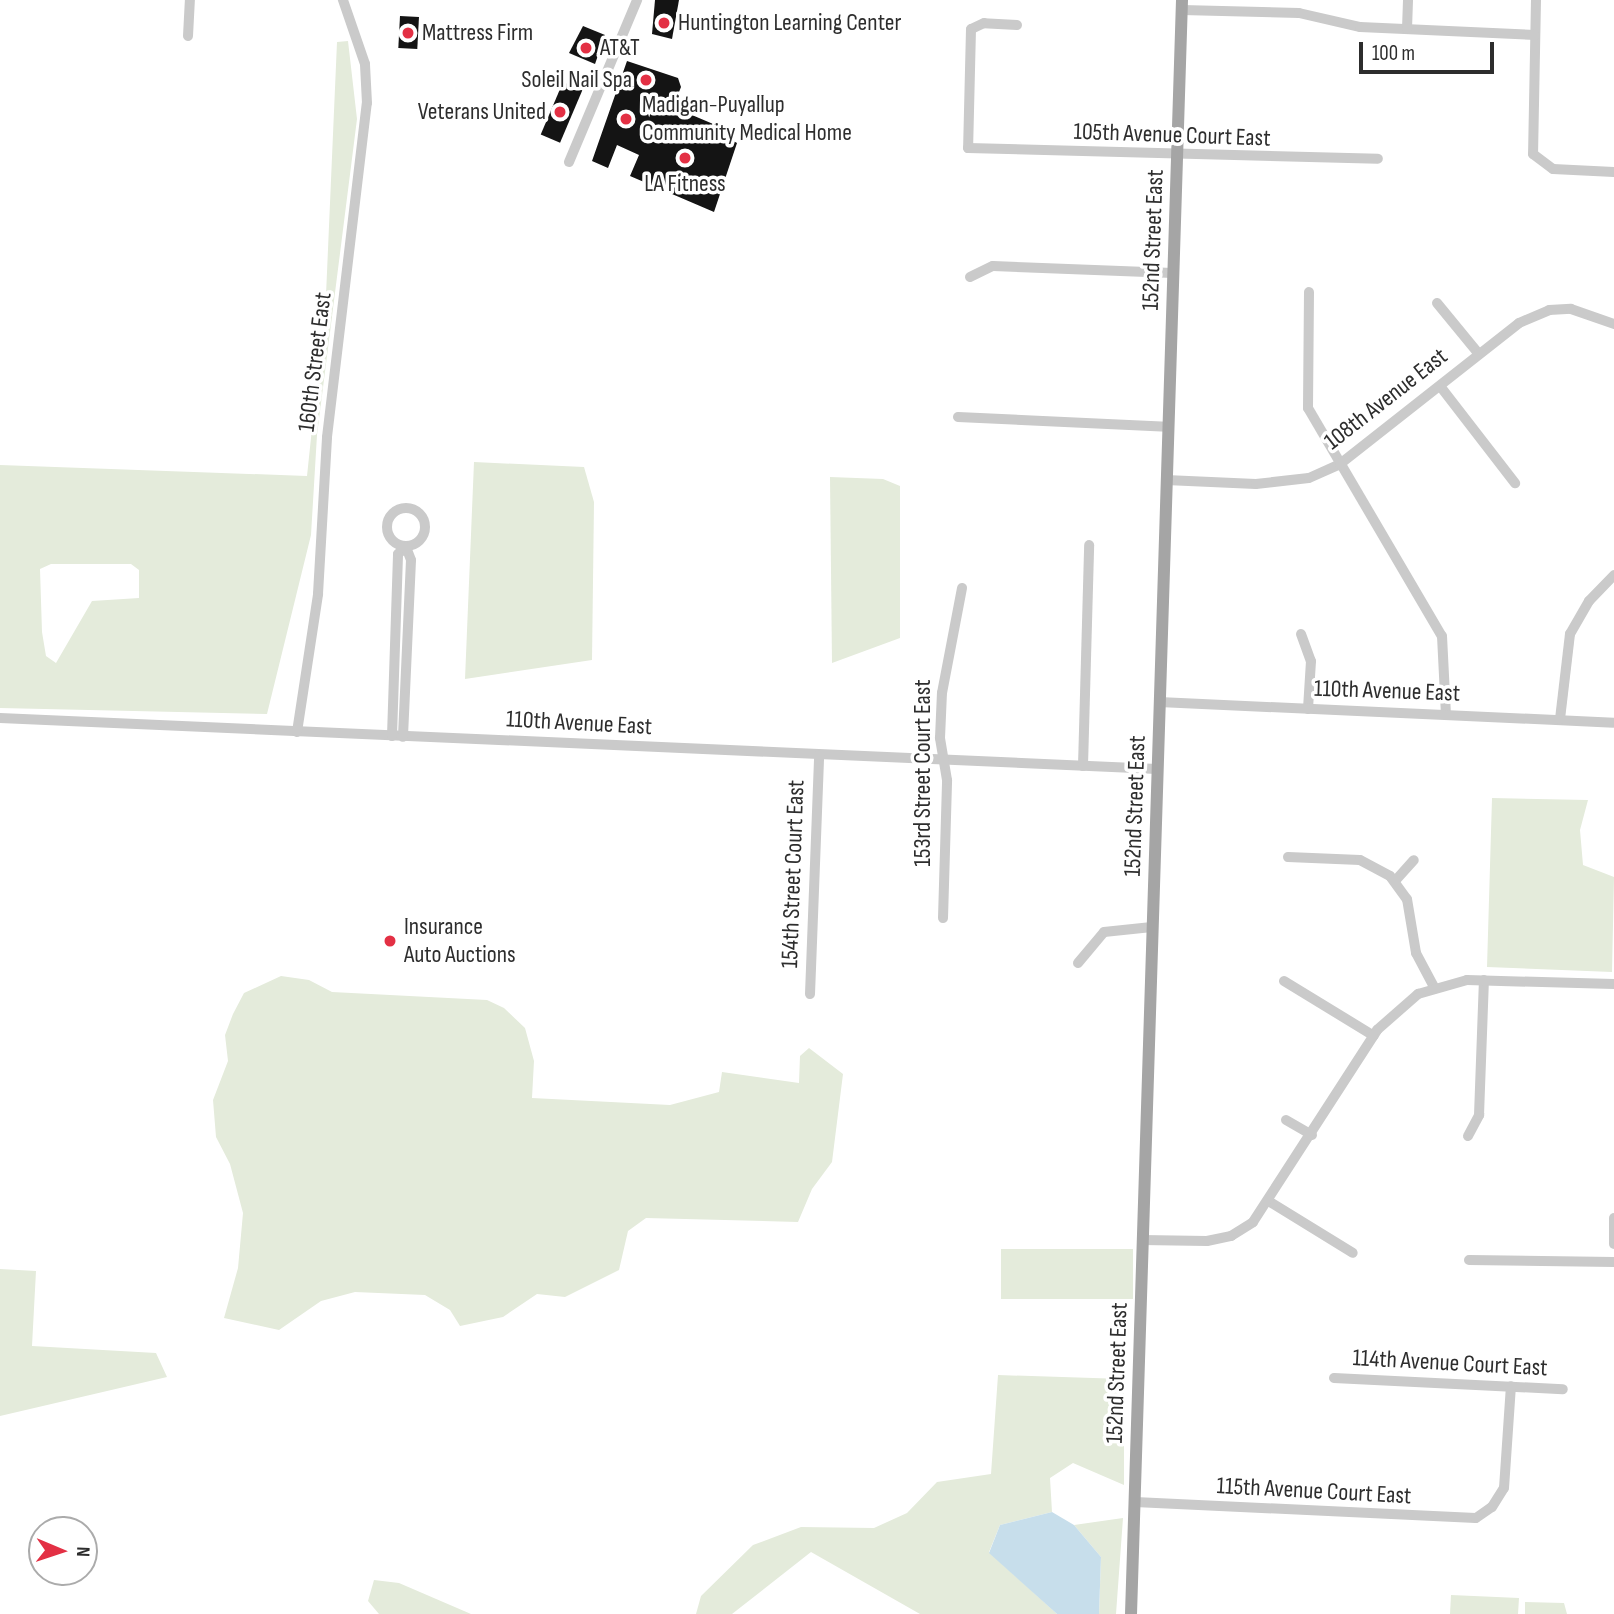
<!DOCTYPE html>
<html>
<head>
<meta charset="utf-8">
<style>
  body { margin:0 }
  #map { position:relative; width:1614px; height:1614px; overflow:hidden; background:#fff; font-family:"Sofia Sans Condensed",sans-serif }
  div>[style] { position:absolute }
  .green>* { inset:0; background:#e4ebdb; transform-origin:0 0 }
  .water>* { inset:0; background:#c7deeb }
  .building>* { inset:0; background:#141414; transform-origin:0 0 }
  .minor>* { height:10px; margin:-5px; padding:0 5px; transform-origin:5px; border-radius:5px; background:#cacaca }
  .minor>.ring { margin:-5px; padding:0; box-sizing:content-box; background:none; border:10px solid #cacaca; border-radius:50% }
  .major>* { height:12px; margin:-6px; padding:0 6px; transform-origin:6px; border-radius:6px; background:#a5a5a5 }
  .dots>* { width:19px; height:19px; translate:-50% -50%; box-sizing:border-box; border:4px solid #fff; border-radius:50% }
  span { translate:-50% -50%; white-space:nowrap; text-align:center; line-height:1.15; -webkit-text-stroke:7px #fff; paint-order:stroke }
  .poi-label { font-size:24px; color:#2d2d2d }
  .left { translate:0 -50%; text-align:left }
  .right { translate:-100% -50%; text-align:right }
  .street-label { font-size:24px; color:#2d2d2d }
  .north { position:absolute; left:28px; top:1516px; width:70px; height:70px; box-sizing:border-box; background:#fff; border:2px solid #ababab; border-radius:50%; rotate:92deg; font-size:19px; font-weight:700; line-height:28px; text-align:center; color:#2d2d2d }
  .north::after { content:''; display:block; margin:auto; width:24px; height:32px; background:#e33044; clip-path:polygon(50% 0,100% 100%,50% 72%,0 100%) }
  .scale { position:absolute; left:1359px; top:42px; width:135px; height:32px; box-sizing:border-box; border:4px solid #2d2d2d; border-top:0; padding-left:9px; font-size:21px; line-height:24px; white-space:nowrap; color:#2d2d2d; -webkit-text-stroke:5px #fff; paint-order:stroke }
</style>
</head>
<body>
<div id="map">
  <div class="green">
    <div style="clip-path:polygon(evenodd,348px 41px,357px 119px,317px 435px,311px 535px,267px 714px,0 708px,0 465px,307px 476px,326px 295px,337px 42px,348px 41px,51px 564px,131px 564px,139px 570px,139px 598px,92px 601px,56px 663px,46px 656px,42px 632px,40px 569px,51px 564px)"></div>
    <div style="clip-path:polygon(474px 462px,584px 467px,594px 502px,592px 660px,465px 679px)"></div>
    <div style="clip-path:polygon(830px 477px,883px 479px,900px 486px,900px 638px,832px 663px)"></div>
    <div style="clip-path:polygon(1492px 798px,1588px 800px,1580px 830px,1583px 865px,1614px 877px,1612px 972px,1487px 967px)"></div>
    <div style="clip-path:polygon(281px 976px,309px 980px,332px 992px,487px 1000px,504px 1008px,525px 1028px,534px 1061px,532px 1098px,670px 1105px,719px 1092px,722px 1072px,799px 1083px,800px 1056px,809px 1048px,843px 1074px,832px 1162px,812px 1189px,798px 1222px,646px 1218px,628px 1231px,619px 1270px,565px 1297px,537px 1294px,503px 1317px,460px 1326px,450px 1310px,425px 1295px,355px 1292px,321px 1301px,279px 1330px,224px 1318px,238px 1268px,243px 1213px,230px 1164px,216px 1137px,213px 1100px,228px 1061px,225px 1035px,233px 1014px,244px 993px)"></div>
    <div style="left:1001px;top:1249px;width:132px;height:50px"></div>
    <div style="clip-path:polygon(0 1269px,36px 1271px,32px 1346px,156px 1353px,167px 1377px,0 1416px)"></div>
    <div style="clip-path:polygon(998px 1375px,1124px 1379px,1124px 1485px,1073px 1463px,1050px 1478px,1052px 1512px,1000px 1525px,989px 1552px,1057px 1614px,920px 1614px,811px 1552px,732px 1614px,696px 1614px,701px 1596px,753px 1545px,801px 1527px,874px 1528px,907px 1513px,937px 1482px,991px 1474px)"></div>
    <div style="clip-path:polygon(1123px 1518px,1116px 1614px,1099px 1614px,1101px 1557px,1074px 1525px)"></div>
    <div style="clip-path:polygon(374px 1580px,399px 1583px,471px 1614px,379px 1614px,368px 1601px)"></div>
    <div style="clip-path:polygon(1451px 1595px,1519px 1598px,1518px 1614px,1450px 1614px)"></div>
    <div style="clip-path:polygon(1525px 1602px,1564px 1603px,1567px 1614px,1525px 1614px)"></div>
  </div>
  <div class="water">
    <div style="clip-path:polygon(1052px 1512px,1074px 1525px,1101px 1557px,1099px 1614px,1057px 1614px,989px 1553px,1000px 1525px)"></div>
  </div>
  <div class="building">
    <div style="clip-path:polygon(655px 0,679px 0,672px 39px,652px 34px)"></div>
    <div style="left:400px;top:16px;width:19px;height:32px;rotate:3deg"></div>
    <div style="clip-path:polygon(583px 26px,605px 35px,595px 64px,569px 53px)"></div>
    <div style="clip-path:polygon(627px 61px,678px 78px,681px 87px,673px 107px,725px 129px,723px 135px,737px 143px,714px 212px,630px 176px,639px 155px,617px 145px,608px 168px,592px 161px)"></div>
    <div style="left:563px;top:82px;width:21px;height:57px;rotate:23deg"></div>
  </div>
  <div class="minor">
    <div style="left:1536px;top:0;width:154px;rotate:91.1deg"></div>
    <div style="left:1533px;top:154px;width:25px;rotate:37deg"></div>
    <div style="left:1553px;top:169px;width:61px;rotate:2.8deg"></div>
    <div style="left:1182px;top:10px;width:117px;rotate:1.5deg"></div>
    <div style="left:1299px;top:13px;width:63px;rotate:12.9deg"></div>
    <div style="left:1360px;top:27px;width:175px;rotate:2.6deg"></div>
    <div style="left:1017px;top:25px;width:33px;rotate:-177deg"></div>
    <div style="left:984px;top:23px;width:14px;rotate:155deg"></div>
    <div style="left:971px;top:29px;width:119px;rotate:91.4deg"></div>
    <div style="left:968px;top:148px;width:410px;rotate:1.5deg"></div>
    <div style="left:1407px;top:29px;width:29px;rotate:-88deg"></div>
    <div style="left:188px;top:36px;width:36px;rotate:-87deg"></div>
    <div style="left:569px;top:162px;width:176px;rotate:-67.2deg"></div>
    <div style="left:970px;top:277px;width:25px;rotate:-26deg"></div>
    <div style="left:993px;top:266px;width:180px;rotate:2.2deg"></div>
    <div style="left:1309px;top:292px;width:116px;rotate:90.5deg"></div>
    <div style="left:1308px;top:408px;width:264px;rotate:59.6deg"></div>
    <div style="left:1442px;top:636px;width:78px;rotate:87.1deg"></div>
    <div style="left:1437px;top:303px;width:65px;rotate:50.6deg"></div>
    <div style="left:1440px;top:386px;width:123px;rotate:52.3deg"></div>
    <div style="left:958px;top:417px;width:209px;rotate:2.7deg"></div>
    <div style="left:1166px;top:480px;width:90px;rotate:2.5deg"></div>
    <div style="left:1256px;top:484px;width:53px;rotate:-6.5deg"></div>
    <div style="left:1309px;top:478px;width:34px;rotate:-24deg"></div>
    <div style="left:1340px;top:464px;width:228px;rotate:-38.2deg"></div>
    <div style="left:1519px;top:323px;width:33px;rotate:-23deg"></div>
    <div style="left:1549px;top:310px;width:22px;rotate:-3deg"></div>
    <div style="left:1571px;top:309px;width:46px;rotate:19.2deg"></div>
    <div class="ring" style="left:387px;top:508px;width:28px;height:28px"></div>
    <div style="left:1301px;top:634px;width:29px;rotate:70deg"></div>
    <div style="left:1311px;top:661px;width:48px;rotate:93.6deg"></div>
    <div style="left:1159px;top:702px;width:455px;rotate:2.6deg"></div>
    <div style="left:0;top:718px;width:1158px;rotate:2.52deg"></div>
    <div style="left:1560px;top:719px;width:86px;rotate:-83.3deg"></div>
    <div style="left:1570px;top:634px;width:38px;rotate:-60deg"></div>
    <div style="left:1589px;top:601px;width:36px;rotate:-46deg"></div>
    <div style="left:297px;top:732px;width:140px;rotate:-81.3deg"></div>
    <div style="left:318px;top:594px;width:157px;rotate:-86.7deg"></div>
    <div style="left:327px;top:437px;width:336px;rotate:-83.2deg"></div>
    <div style="left:367px;top:103px;width:39px;rotate:-93deg"></div>
    <div style="left:365px;top:64px;width:68px;rotate:-109deg"></div>
    <div style="left:392px;top:736px;width:182px;rotate:-88.1deg"></div>
    <div style="left:398px;top:554px;width:11px;rotate:-41deg"></div>
    <div style="left:406px;top:547px;width:14px;rotate:69deg"></div>
    <div style="left:411px;top:560px;width:177px;rotate:92.6deg"></div>
    <div style="left:1083px;top:766px;width:221px;rotate:-88.4deg"></div>
    <div style="left:1288px;top:857px;width:72px;rotate:2.4deg"></div>
    <div style="left:1360px;top:860px;width:34px;rotate:28deg"></div>
    <div style="left:1390px;top:876px;width:29px;rotate:54deg"></div>
    <div style="left:1407px;top:899px;width:55px;rotate:80.5deg"></div>
    <div style="left:1416px;top:953px;width:38px;rotate:62deg"></div>
    <div style="left:1395px;top:881px;width:28px;rotate:-48deg"></div>
    <div style="left:943px;top:918px;width:138px;rotate:-88.3deg"></div>
    <div style="left:947px;top:780px;width:43px;rotate:-99.5deg"></div>
    <div style="left:940px;top:738px;width:45px;rotate:-87.5deg"></div>
    <div style="left:942px;top:693px;width:107px;rotate:-79.2deg"></div>
    <div style="left:1078px;top:963px;width:40px;rotate:-50deg"></div>
    <div style="left:1104px;top:932px;width:48px;rotate:-5.9deg"></div>
    <div style="left:1284px;top:981px;width:105px;rotate:31.4deg"></div>
    <div style="left:810px;top:994px;width:239px;rotate:-87.8deg"></div>
    <div style="left:1286px;top:1120px;width:30px;rotate:30deg"></div>
    <div style="left:1468px;top:1136px;width:24px;rotate:-62deg"></div>
    <div style="left:1479px;top:1115px;width:135px;rotate:-87.9deg"></div>
    <div style="left:1270px;top:1202px;width:97px;rotate:31.6deg"></div>
    <div style="left:1614px;top:1218px;width:26px;rotate:90deg"></div>
    <div style="left:1142px;top:1240px;width:65px;rotate:0.9deg"></div>
    <div style="left:1207px;top:1241px;width:25px;rotate:-12deg"></div>
    <div style="left:1231px;top:1236px;width:26px;rotate:-32deg"></div>
    <div style="left:1253px;top:1222px;width:229px;rotate:-57.1deg"></div>
    <div style="left:1377px;top:1030px;width:55px;rotate:-41.3deg"></div>
    <div style="left:1418px;top:994px;width:51px;rotate:-15.9deg"></div>
    <div style="left:1467px;top:980px;width:147px;rotate:1.6deg"></div>
    <div style="left:1469px;top:1260px;width:145px;rotate:0.8deg"></div>
    <div style="left:1334px;top:1378px;width:229px;rotate:2.8deg"></div>
    <div style="left:1135px;top:1502px;width:341px;rotate:2.7deg"></div>
    <div style="left:1476px;top:1518px;width:19px;rotate:-35deg"></div>
    <div style="left:1492px;top:1507px;width:22px;rotate:-58deg"></div>
    <div style="left:1504px;top:1488px;width:102px;rotate:-86.1deg"></div>
  </div>
  <div class="major">
    <div style="left:1131px;top:1614px;width:1615px;rotate:-88.19deg"></div>
  </div>
  <div class="dots">
    <div style="left:664px;top:23px;background:#e33044"></div>
    <div style="left:408px;top:33px;background:#e33044"></div>
    <div style="left:586px;top:48px;background:#e33044"></div>
    <div style="left:646px;top:80px;background:#e33044"></div>
    <div style="left:560px;top:112px;background:#e33044"></div>
    <div style="left:626px;top:119px;background:#e33044"></div>
    <div style="left:685px;top:158px;background:#e33044"></div>
    <div style="left:390px;top:941px;background:#e33044"></div>
  </div>
  <div class="poi-label">
    <span class="left" style="left:678px;top:23px">Huntington Learning Center</span>
    <span class="left" style="left:422px;top:33px">Mattress Firm</span>
    <span class="left" style="left:600px;top:48px">AT&amp;T</span>
    <span class="right" style="left:632px;top:80px">Soleil Nail Spa</span>
    <span class="left" style="left:642px;top:119px">Madigan-Puyallup<br>Community Medical Home</span>
    <span class="right" style="left:546px;top:112px">Veterans United</span>
    <span style="left:685px;top:184px">LA Fitness</span>
    <span class="left" style="left:404px;top:941px">Insurance<br>Auto Auctions</span>
  </div>
  <div class="street-label">
    <span style="left:1172px;top:135px;rotate:2deg">105th Avenue Court East</span>
    <span style="left:1153px;top:240px;rotate:-88deg">152nd Street East</span>
    <span style="left:315px;top:362px;rotate:-83deg">160th Street East</span>
    <span style="left:1386px;top:399px;rotate:-38deg">108th Avenue East</span>
    <span style="left:1387px;top:691px;rotate:2deg">110th Avenue East</span>
    <span style="left:579px;top:723px;rotate:3deg">110th Avenue East</span>
    <span style="left:923px;top:773px;rotate:-90deg">153rd Street Court East</span>
    <span style="left:1135px;top:806px;rotate:-88deg">152nd Street East</span>
    <span style="left:793px;top:874px;rotate:-88deg">154th Street Court East</span>
    <span style="left:1450px;top:1363px;rotate:3deg">114th Avenue Court East</span>
    <span style="left:1117px;top:1373px;rotate:-88deg">152nd Street East</span>
    <span style="left:1314px;top:1491px;rotate:3deg">115th Avenue Court East</span>
  </div>
  <div class="north">N</div>
  <div class="scale">100 m</div>
</div>
</body>
</html>
